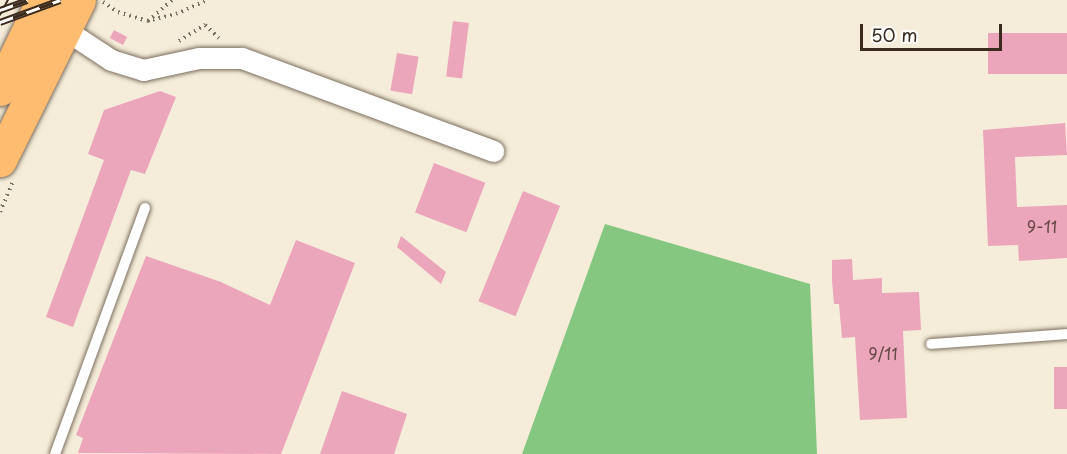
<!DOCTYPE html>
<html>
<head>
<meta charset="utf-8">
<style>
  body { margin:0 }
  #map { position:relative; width:1067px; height:454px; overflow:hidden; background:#f5edd9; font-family:"Playpen Sans",sans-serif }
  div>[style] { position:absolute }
  .green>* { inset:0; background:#85c780 }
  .building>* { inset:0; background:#eba6bc; transform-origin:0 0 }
  .path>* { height:4px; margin-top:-2px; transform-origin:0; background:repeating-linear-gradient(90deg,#7c6e5f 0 1.5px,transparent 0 6px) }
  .roads { filter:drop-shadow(0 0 2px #7c6e5f) drop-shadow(0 0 2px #7c6e5f) }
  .service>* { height:10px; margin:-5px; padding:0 5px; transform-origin:5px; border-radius:5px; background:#fff }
  .minor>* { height:21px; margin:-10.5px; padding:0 10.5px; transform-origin:10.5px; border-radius:10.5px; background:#fff }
  .trunk>* { height:33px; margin:-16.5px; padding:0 16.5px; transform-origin:16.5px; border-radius:16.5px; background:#febc70 }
  .tram>* { height:1.5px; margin:-0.75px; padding:0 0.75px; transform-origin:0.75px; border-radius:0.75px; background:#3b2a1e }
  .rail>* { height:7px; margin-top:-3.5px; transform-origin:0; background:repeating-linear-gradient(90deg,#fff 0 14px,#3b2a1e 0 28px); box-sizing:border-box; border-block:2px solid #3b2a1e }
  span { translate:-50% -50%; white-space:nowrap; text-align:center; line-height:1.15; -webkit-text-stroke:6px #fff; paint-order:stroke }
  .number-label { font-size:16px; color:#674946 }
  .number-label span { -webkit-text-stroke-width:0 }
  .scale { position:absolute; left:860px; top:24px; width:142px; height:27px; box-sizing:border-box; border:3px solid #3b2a1e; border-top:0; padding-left:8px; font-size:18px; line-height:21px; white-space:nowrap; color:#3b2a1e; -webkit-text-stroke:4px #fff; paint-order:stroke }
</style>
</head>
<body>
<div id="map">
  <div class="green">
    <div style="clip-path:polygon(605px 224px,810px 284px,817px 454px,522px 454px)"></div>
  </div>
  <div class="building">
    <div style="left:453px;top:21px;width:16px;height:56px;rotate:7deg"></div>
    <div style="left:114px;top:30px;width:15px;height:9px;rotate:28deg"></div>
    <div style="left:1067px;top:33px;width:41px;height:79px;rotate:90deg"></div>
    <div style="left:397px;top:53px;width:22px;height:38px;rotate:10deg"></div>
    <div style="clip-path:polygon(160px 91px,176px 97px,145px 174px,131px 170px,73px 327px,46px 317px,104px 160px,88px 154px,104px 110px)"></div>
    <div style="clip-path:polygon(1065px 123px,1067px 155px,1015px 157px,1017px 207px,1067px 205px,1067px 258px,1019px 261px,1018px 245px,988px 246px,983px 130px)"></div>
    <div style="left:434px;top:163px;width:55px;height:53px;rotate:21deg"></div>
    <div style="left:523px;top:191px;width:40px;height:119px;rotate:22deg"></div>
    <div style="clip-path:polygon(401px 236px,446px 272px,441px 284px,397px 247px)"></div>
    <div style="clip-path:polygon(296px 240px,355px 263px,281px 454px,78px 453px,83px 438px,76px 435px,146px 256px,221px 282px,270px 305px)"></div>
    <div style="clip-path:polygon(852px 259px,853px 280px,882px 278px,882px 293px,919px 292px,921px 330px,903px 331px,907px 418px,860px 420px,855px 337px,842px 338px,839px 304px,834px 304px,832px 281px,832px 260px)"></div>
    <div style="left:1054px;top:367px;width:13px;height:42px"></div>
    <div style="clip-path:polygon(342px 391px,407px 414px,394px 454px,320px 454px)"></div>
  </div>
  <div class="path">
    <div style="left:103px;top:2px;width:18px;rotate:34deg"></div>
    <div style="left:118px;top:12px;width:30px;rotate:17deg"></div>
    <div style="left:147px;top:21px;width:30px;rotate:-14deg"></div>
    <div style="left:176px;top:14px;width:35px;rotate:-24deg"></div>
    <div style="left:148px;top:21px;width:32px;rotate:-41deg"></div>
    <div style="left:179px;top:41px;width:31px;rotate:-32deg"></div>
    <div style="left:205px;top:25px;width:19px;rotate:43deg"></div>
    <div style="left:0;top:212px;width:34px;rotate:-67deg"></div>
  </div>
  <div class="roads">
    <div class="service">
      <div style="left:931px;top:344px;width:136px;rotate:-4.2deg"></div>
      <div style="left:55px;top:454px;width:262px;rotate:-69.9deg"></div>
    </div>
    <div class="minor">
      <div style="left:64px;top:29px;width:56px;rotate:33.4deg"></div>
      <div style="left:111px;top:60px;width:34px;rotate:17deg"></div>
      <div style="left:143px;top:70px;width:57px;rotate:-12.1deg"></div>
      <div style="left:199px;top:58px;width:43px"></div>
      <div style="left:242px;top:58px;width:268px;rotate:20.3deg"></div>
    </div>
    <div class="trunk">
      <div style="left:0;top:89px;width:99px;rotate:-64.2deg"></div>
      <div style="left:0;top:160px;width:178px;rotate:-63.7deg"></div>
    </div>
  </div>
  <div class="tram">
    <div style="left:0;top:15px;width:17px;rotate:-62deg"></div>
  </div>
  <div class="rail">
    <div style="left:0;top:10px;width:29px;rotate:-20deg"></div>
    <div style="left:0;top:22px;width:64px;rotate:-20.1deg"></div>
  </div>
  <div class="number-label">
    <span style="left:1042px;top:226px">9-11</span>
    <span style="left:883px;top:353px">9/11</span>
  </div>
  <div class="scale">50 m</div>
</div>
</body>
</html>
